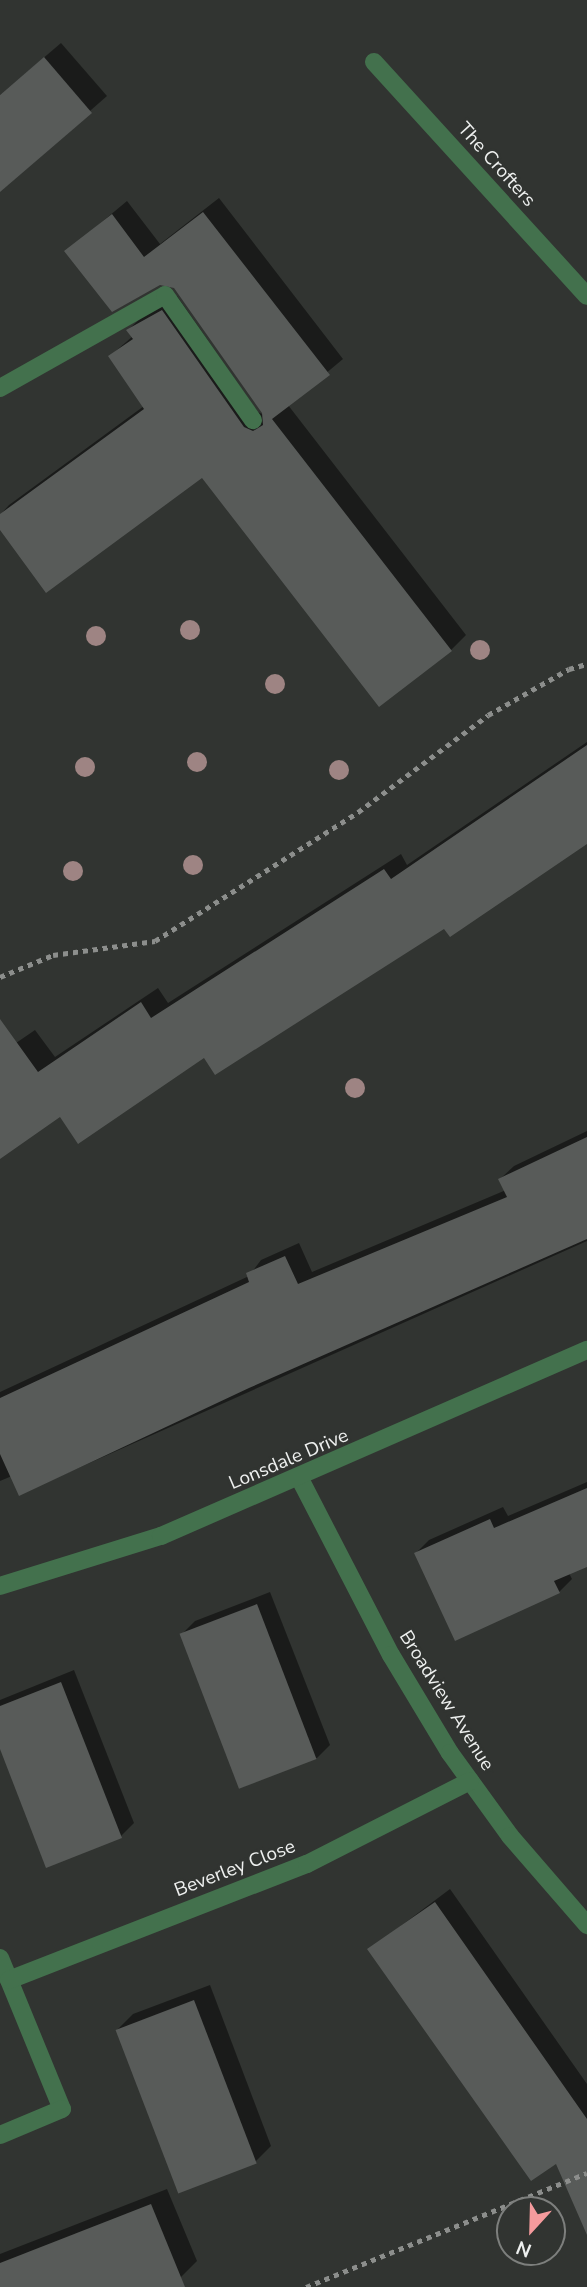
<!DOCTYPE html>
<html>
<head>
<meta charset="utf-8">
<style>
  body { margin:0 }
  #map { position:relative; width:587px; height:2287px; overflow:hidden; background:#313431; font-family:"Nunito Sans",sans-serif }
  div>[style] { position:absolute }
  .shadow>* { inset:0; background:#0007 }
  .building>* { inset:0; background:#585b59; transform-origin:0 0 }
  .path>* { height:4.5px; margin-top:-2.25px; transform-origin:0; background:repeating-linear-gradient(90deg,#8c8e8c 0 5px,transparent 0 10px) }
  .minor>* { height:18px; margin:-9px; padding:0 9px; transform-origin:9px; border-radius:9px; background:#43714d }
  .trees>* { width:20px; height:20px; margin:-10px; border-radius:50%; background:#9e8483 }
  span { translate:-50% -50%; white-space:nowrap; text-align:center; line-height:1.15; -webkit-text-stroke:5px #313431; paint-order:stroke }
  .street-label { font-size:19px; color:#eef0ef }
  .north { position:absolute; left:496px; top:2196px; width:70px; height:70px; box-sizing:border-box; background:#313431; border:2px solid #7d7f7d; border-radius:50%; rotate:202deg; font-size:19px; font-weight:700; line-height:28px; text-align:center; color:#eef0ef }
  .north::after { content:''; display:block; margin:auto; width:24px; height:32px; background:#f59b9d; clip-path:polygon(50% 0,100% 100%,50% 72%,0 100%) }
</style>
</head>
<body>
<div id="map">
  <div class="shadow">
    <div style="clip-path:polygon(61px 43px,107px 96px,0 190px,0 95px)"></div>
    <div style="clip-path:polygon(219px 198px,343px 359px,288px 405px,466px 635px,451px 650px,202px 476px,0 527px,0 515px,9px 505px,144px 406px,110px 356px,133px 336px,128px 330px,143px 316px,177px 296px,258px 412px,266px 416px,175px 286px,67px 251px,127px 201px,160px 244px)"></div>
    <div style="clip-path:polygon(587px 742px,587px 842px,445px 926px,205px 1055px,61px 1115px,0 1157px,0 1054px,35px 1030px,55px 1057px,158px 988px,168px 1003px,401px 854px,407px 865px)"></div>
    <div style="clip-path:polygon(587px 1131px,587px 1241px,20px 1494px,12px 1476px,0 1481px,0 1392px,249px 1276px,261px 1260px,299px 1243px,312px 1272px,506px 1190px,500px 1179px,514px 1166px)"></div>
    <div style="clip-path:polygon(587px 1482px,587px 1565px,569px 1573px,572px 1579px,559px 1592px,416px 1553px,429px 1540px,503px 1507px,508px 1516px)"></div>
    <div style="clip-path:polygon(270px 1592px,330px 1745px,317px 1758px,242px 1787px,182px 1634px,195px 1621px)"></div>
    <div style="clip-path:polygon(74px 1670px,134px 1823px,121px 1836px,0 1745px,0 1700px)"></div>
    <div style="clip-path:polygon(450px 1889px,587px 2084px,587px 2231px,557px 2161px,370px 1949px)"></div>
    <div style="clip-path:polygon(210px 1985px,271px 2146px,255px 2162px,117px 2030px,133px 2014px)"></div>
    <div style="clip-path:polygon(167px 2189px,197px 2261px,181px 2277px,155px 2287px,0 2287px,0 2254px)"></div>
  </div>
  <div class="building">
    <div style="clip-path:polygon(44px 57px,92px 113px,0 192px,0 95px)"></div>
    <div style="clip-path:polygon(203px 212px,330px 375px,272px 419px,452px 651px,379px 707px,202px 478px,46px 593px,0 530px,0 514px,144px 409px,108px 356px,133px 339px,126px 330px,162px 310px,244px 427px,253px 431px,263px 425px,262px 413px,174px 288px,160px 285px,112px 312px,64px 251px,112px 214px,144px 257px)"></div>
    <div style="clip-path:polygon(587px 745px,587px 844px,450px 937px,444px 929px,215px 1075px,204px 1058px,78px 1144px,60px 1117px,0 1159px,0 1019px,38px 1072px,141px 1002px,151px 1018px,384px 869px,391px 879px)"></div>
    <div style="clip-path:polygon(587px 1137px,587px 1239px,249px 1388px,19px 1496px,0 1454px,0 1398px,249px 1282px,246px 1273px,285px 1256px,298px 1284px,507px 1197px,498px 1179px)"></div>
    <div style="clip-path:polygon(587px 1488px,587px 1567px,554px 1581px,560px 1593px,455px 1641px,414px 1553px,490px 1519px,494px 1528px)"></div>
    <div style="left:257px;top:1604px;width:166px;height:83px;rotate:69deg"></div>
    <div style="clip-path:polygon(61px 1682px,122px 1838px,46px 1868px,0 1749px,0 1706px)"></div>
    <div style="clip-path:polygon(435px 1902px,587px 2119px,587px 2235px,556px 2164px,531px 2181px,367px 1949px)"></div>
    <div style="left:194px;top:2000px;width:175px;height:84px;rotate:69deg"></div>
    <div style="clip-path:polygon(151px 2204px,185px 2287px,0 2287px,0 2263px)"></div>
  </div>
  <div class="path">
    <div style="left:0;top:977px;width:57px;rotate:-22.5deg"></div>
    <div style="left:53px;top:955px;width:103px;rotate:-7.8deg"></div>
    <div style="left:155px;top:941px;width:241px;rotate:-32.4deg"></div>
    <div style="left:358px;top:812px;width:162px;rotate:-36.7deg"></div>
    <div style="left:488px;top:715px;width:93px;rotate:-29.6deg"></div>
    <div style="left:569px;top:669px;width:19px;rotate:-16deg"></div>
    <div style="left:306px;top:2287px;width:303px;rotate:-22.1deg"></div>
  </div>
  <div class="minor">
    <div style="left:374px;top:62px;width:316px;rotate:47.7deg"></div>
    <div style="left:0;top:388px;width:189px;rotate:-29.4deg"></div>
    <div style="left:165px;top:295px;width:153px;rotate:54.9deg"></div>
    <div style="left:300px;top:1479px;width:198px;rotate:62.7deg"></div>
    <div style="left:391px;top:1655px;width:114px;rotate:59deg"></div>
    <div style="left:450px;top:1753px;width:102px;rotate:54.1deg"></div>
    <div style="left:510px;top:1836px;width:118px;rotate:49.1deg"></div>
    <div style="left:0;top:1586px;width:169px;rotate:-17.3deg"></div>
    <div style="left:161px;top:1536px;width:465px;rotate:-23.6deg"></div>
    <div style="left:0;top:1958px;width:163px;rotate:67.7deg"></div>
    <div style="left:62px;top:2109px;width:67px;rotate:157.2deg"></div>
    <div style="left:9px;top:1980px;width:320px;rotate:-21.3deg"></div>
    <div style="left:307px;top:1864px;width:183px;rotate:-27deg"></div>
  </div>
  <div class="trees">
    <div style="left:190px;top:630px"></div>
    <div style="left:96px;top:636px"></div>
    <div style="left:480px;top:650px"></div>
    <div style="left:275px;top:684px"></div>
    <div style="left:197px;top:762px"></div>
    <div style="left:85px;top:767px"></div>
    <div style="left:339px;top:770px"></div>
    <div style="left:193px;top:865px"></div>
    <div style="left:73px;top:871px"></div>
    <div style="left:355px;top:1088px"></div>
  </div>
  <div class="street-label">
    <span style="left:496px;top:165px;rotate:48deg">The Crofters</span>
    <span style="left:289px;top:1460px;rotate:-23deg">Lonsdale Drive</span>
    <span style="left:446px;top:1701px;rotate:58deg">Broadview Avenue</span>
    <span style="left:235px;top:1869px;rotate:-21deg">Beverley Close</span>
  </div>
  <div class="north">N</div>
</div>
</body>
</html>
